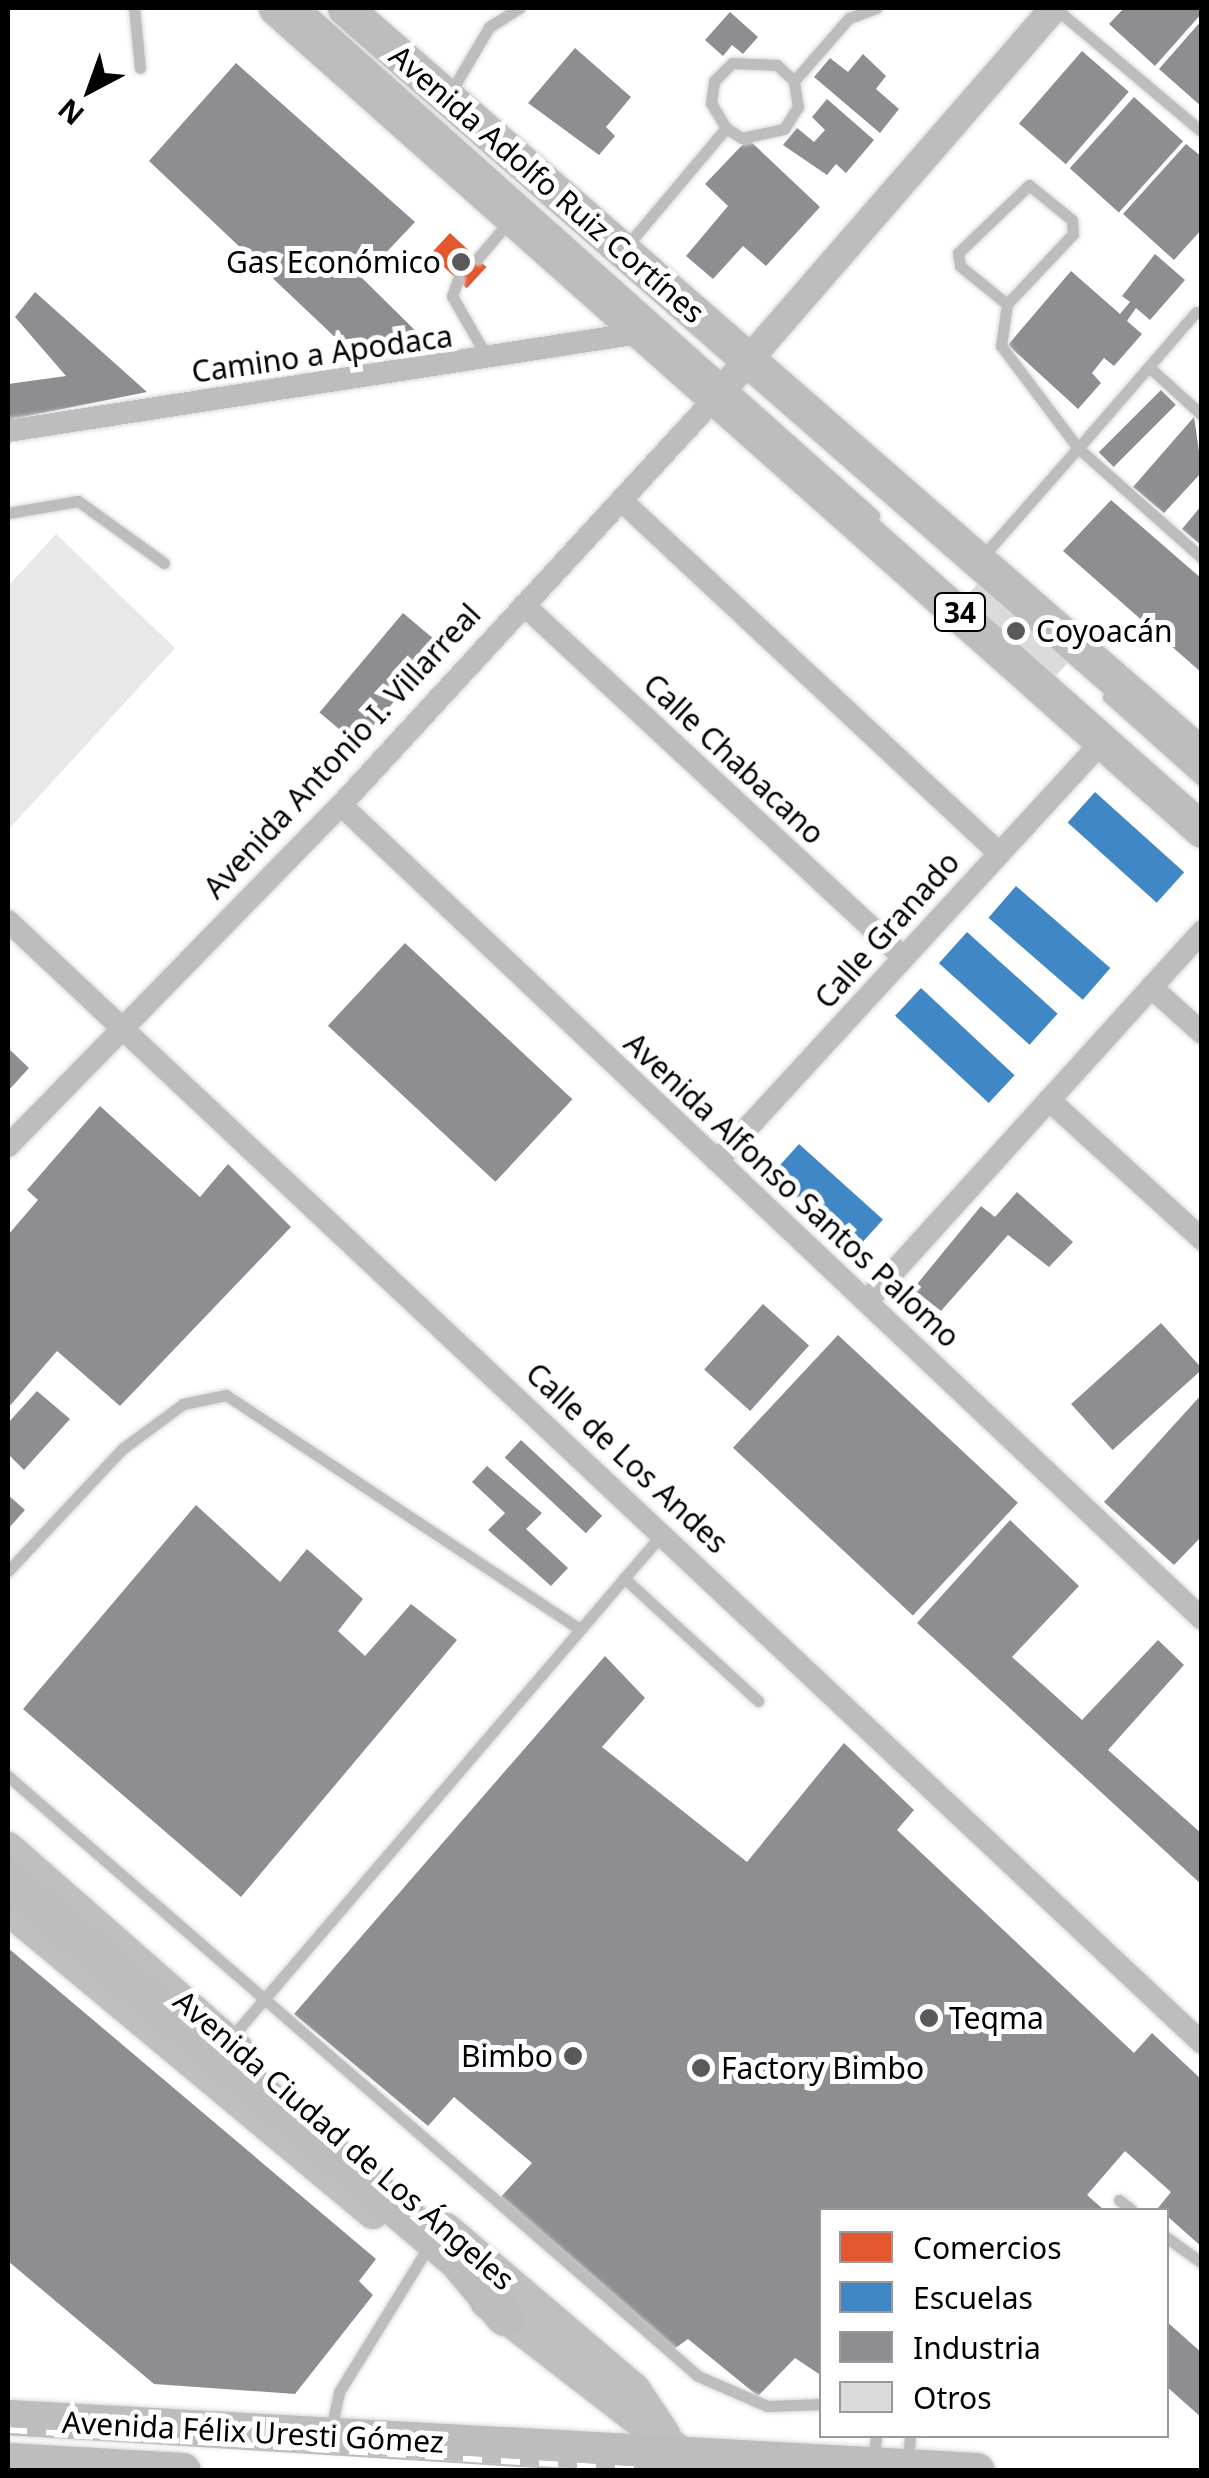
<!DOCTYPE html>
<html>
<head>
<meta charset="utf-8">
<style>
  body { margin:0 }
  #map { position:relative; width:1209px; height:2478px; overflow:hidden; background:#fff; font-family:"Noto Sans",sans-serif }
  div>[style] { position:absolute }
  .green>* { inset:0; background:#e8e8e8 }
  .shops>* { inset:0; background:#e4572e; transform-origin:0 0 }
  .schools>* { inset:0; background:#3f88c5; transform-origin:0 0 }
  .industry>* { inset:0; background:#8d8d92; transform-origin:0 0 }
  .building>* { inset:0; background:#dbdbdb; transform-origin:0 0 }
  .roads { filter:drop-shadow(0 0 2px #dbdbdb) drop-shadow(0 0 2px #dbdbdb) }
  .service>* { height:11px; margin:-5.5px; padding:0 5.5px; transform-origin:5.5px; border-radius:5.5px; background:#bdbdbd }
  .minor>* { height:22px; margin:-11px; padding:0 11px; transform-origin:11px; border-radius:11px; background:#bdbdbd }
  .tertiary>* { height:28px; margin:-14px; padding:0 14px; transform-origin:14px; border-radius:14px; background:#bdbdbd }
  .secondary>* { height:32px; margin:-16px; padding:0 16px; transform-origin:16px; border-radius:16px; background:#bfbfbf }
  .primary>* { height:35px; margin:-17.5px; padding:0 17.5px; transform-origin:17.5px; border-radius:17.5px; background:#bdbdbd }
  .trunk>* { height:38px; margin:-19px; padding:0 19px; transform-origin:19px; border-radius:19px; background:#bdbdbd }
  .rail>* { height:10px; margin-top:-5px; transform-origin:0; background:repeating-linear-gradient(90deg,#fff 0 19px,#bdbdbd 0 38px); box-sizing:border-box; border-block:2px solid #bdbdbd }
  .dots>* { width:28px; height:28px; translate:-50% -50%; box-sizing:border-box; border:5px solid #fff; border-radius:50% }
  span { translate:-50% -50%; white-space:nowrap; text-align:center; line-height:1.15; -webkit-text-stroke:10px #fff; paint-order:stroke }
  .shield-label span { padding:2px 8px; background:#fff; border:2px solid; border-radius:8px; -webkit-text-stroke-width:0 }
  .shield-label { font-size:28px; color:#000; font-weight:700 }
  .street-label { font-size:30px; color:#000 }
  .poi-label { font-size:30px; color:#000 }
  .right { translate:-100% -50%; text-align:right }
  .left { translate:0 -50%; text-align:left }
  .frame { position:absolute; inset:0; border:10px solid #000; pointer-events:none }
  .legend { position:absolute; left:819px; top:2208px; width:350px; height:230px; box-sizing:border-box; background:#fff; border:2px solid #999; margin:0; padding:12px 18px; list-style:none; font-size:30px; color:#000 }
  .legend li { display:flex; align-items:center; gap:20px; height:50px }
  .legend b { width:50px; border:2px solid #999 }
  .north { position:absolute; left:40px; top:40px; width:100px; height:100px; -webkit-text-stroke:8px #fff; paint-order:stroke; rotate:221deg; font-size:28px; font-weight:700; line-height:40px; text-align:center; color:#000 }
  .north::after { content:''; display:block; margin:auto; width:35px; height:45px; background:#000; clip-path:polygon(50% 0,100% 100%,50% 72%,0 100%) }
</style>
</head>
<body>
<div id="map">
  <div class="green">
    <div style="clip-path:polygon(56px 534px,175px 648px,8px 830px,8px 586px)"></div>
  </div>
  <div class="shops">
    <div style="left:450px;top:233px;width:50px;height:29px;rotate:43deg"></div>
  </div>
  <div class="schools">
    <div style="left:1095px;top:792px;width:120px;height:41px;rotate:42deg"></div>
    <div style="left:1016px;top:886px;width:125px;height:42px;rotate:41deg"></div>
    <div style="left:967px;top:932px;width:122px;height:42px;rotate:42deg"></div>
    <div style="left:921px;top:988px;width:128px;height:38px;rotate:43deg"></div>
    <div style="left:799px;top:1144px;width:113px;height:41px;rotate:42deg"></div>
  </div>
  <div class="industry">
    <div style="clip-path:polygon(1124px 8px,1202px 8px,1202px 13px,1155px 66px,1109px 24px)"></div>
    <div style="clip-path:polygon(730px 12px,758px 37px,743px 54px,732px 45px,723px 56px,705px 40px)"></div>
    <div style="clip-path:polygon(1202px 20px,1202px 107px,1159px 69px)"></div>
    <div style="clip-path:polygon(575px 48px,631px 97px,606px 127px,615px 136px,599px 155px,528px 103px)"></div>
    <div style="left:1082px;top:51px;width:62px;height:96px;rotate:41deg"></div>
    <div style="clip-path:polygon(863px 54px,886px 76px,876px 89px,899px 109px,880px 133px,814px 77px,830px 58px,848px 72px)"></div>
    <div style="clip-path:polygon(236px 63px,415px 222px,362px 278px,434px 349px,358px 359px,149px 161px)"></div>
    <div style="left:1134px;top:97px;width:66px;height:96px;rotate:42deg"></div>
    <div style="clip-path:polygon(827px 99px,874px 140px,846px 173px,836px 164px,827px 175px,783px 145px,797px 128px,814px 142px,825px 130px,812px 117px)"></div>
    <div style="clip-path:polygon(748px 139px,820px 207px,766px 266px,743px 246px,713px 279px,686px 256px,728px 206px,705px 184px)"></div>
    <div style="clip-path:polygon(1186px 144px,1202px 157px,1202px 229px,1174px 260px,1123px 214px)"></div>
    <div style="clip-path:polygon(1155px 254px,1185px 280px,1150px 320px,1136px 308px,1127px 321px,1142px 334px,1114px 366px,1104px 358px,1092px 373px,1101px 383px,1078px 409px,1008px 345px,1071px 271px,1120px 314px,1130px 302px,1122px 296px)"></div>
    <div style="clip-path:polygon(35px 292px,147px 392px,8px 420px,8px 384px,66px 376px,15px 317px)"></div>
    <div style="left:1161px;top:390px;width:21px;height:88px;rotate:45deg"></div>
    <div style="clip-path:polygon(1194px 417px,1202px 472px,1164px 513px,1133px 487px)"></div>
    <div style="clip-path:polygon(1111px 500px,1202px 579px,1202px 673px,1063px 551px)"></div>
    <div style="clip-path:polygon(1202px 505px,1202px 546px,1182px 529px)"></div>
    <div style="left:403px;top:613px;width:50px;height:130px;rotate:40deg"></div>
    <div style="left:405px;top:943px;width:229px;height:113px;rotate:43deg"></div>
    <div style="clip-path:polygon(8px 1048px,29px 1068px,8px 1091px)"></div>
    <div style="clip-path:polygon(100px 1106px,200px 1197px,228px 1164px,291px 1227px,120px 1406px,57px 1351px,8px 1408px,8px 1235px,38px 1200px,27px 1190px)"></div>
    <div style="clip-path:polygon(1017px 1192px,1073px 1242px,1049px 1267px,1008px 1235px,941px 1311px,913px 1289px,981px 1206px,995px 1217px)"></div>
    <div style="left:763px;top:1304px;width:62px;height:88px;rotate:42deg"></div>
    <div style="left:1161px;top:1323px;width:62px;height:121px;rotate:48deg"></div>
    <div style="left:838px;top:1335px;width:246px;height:154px;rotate:43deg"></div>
    <div style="clip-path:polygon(37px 1391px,70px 1419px,24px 1470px,8px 1454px,8px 1423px)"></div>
    <div style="clip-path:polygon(1202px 1394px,1202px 1536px,1174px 1565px,1104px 1502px)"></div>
    <div style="left:521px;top:1440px;width:111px;height:24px;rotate:43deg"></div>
    <div style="clip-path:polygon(487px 1466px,542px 1513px,526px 1529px,568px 1568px,551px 1586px,488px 1530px,505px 1513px,472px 1482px)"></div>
    <div style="clip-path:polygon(8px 1495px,25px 1510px,8px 1529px)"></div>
    <div style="clip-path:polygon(196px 1505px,280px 1582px,307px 1549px,363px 1599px,338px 1631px,365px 1656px,411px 1604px,457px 1640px,241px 1897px,23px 1709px)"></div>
    <div style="clip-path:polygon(1010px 1520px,1079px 1586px,1012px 1657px,1082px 1720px,1158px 1640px,1184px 1665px,1108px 1750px,1202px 1834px,1202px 1885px,917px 1623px)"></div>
    <div style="clip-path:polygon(605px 1656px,645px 1698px,602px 1747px,747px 1862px,844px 1743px,914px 1810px,897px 1830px,1134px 2053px,1152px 2033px,1202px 2080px,1202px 2247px,1158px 2208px,1171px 2192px,1125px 2151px,1087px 2195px,1104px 2210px,822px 2210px,822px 2376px,795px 2358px,758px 2396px,688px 2339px,674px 2349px,499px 2199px,532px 2163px,454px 2097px,428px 2126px,294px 2014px)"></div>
    <div style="clip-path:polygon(8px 1948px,376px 2259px,359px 2281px,373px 2295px,295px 2394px,154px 2384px,8px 2261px)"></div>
    <div style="clip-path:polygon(1166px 2321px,1202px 2353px,1202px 2418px,1166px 2386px)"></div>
  </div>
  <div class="building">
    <div style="left:983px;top:578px;width:120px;height:33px;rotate:43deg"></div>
  </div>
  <div class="roads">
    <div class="service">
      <div style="left:134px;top:8px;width:60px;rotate:84.3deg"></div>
      <div style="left:307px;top:8px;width:761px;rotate:41.8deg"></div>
      <div style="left:1055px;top:8px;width:192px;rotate:40.1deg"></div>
      <div style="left:449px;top:95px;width:79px;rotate:-59.5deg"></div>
      <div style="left:489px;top:27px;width:36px;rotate:-32deg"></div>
      <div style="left:726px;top:128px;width:29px;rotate:-121deg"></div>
      <div style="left:711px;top:103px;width:22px;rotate:-82deg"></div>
      <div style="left:714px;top:81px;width:25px;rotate:-45deg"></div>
      <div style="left:732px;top:63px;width:45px;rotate:2.5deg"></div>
      <div style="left:777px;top:65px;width:23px;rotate:43deg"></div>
      <div style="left:625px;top:248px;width:157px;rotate:-49.9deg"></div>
      <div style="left:726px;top:128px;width:19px;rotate:32deg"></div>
      <div style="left:742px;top:138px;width:43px;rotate:-12.1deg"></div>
      <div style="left:784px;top:129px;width:26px;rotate:-58deg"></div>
      <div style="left:798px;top:107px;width:26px;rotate:-99deg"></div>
      <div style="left:794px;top:81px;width:84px;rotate:-48.9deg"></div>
      <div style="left:849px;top:18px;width:29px;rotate:-20deg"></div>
      <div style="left:478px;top:258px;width:51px;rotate:-49.8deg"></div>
      <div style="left:458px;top:279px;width:18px;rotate:109deg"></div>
      <div style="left:452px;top:296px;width:70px;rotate:60.2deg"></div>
      <div style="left:1196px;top:312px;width:180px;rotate:130.9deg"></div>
      <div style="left:1078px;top:448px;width:166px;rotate:41.6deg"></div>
      <div style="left:1149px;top:367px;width:72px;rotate:42.2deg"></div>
      <div style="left:8px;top:513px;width:71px;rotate:-9.7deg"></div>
      <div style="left:78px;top:501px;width:106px;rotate:35.8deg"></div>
      <div style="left:983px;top:556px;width:144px;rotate:-48.7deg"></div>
      <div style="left:1078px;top:448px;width:128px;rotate:-127deg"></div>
      <div style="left:1001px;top:346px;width:42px;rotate:-81.9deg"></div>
      <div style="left:1007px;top:304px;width:96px;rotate:-46.7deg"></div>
      <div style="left:1073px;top:234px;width:14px;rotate:-94deg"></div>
      <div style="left:1072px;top:220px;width:55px;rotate:-140.9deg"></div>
      <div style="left:1029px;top:185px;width:98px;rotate:136.2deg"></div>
      <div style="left:958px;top:253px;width:13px;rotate:81deg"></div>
      <div style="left:960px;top:266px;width:60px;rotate:39deg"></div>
      <div style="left:1108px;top:697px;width:126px;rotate:41.8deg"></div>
      <div style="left:8px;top:1571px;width:167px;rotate:-46.9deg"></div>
      <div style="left:122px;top:1449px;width:76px;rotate:-36.4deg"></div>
      <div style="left:183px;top:1404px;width:44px;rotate:-11.8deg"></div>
      <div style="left:226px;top:1395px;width:424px;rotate:33.5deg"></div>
      <div style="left:624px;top:1578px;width:182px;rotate:42.5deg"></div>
      <div style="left:8px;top:1776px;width:914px;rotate:41.01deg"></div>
      <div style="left:698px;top:2376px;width:75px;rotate:23.5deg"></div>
      <div style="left:767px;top:2406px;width:55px;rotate:-2.1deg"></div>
      <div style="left:230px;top:2039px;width:666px;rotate:-49.45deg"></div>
      <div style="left:1119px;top:2200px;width:16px;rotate:38deg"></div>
      <div style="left:1166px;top:2237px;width:44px;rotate:35.8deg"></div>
      <div style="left:331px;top:2430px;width:39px;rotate:-78deg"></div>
      <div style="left:339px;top:2392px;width:162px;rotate:-58.4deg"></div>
      <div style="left:873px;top:2461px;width:25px;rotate:-83deg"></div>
      <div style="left:908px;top:2463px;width:27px;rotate:-86deg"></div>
    </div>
    <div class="minor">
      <div style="left:8px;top:431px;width:645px;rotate:-8.83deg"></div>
      <div style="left:622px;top:501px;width:516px;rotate:43.04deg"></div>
      <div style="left:524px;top:605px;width:517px;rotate:42.88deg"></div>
      <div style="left:341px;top:805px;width:1185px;rotate:43.39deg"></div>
      <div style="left:8px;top:921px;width:1638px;rotate:43.22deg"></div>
      <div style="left:1151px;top:987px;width:69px;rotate:42deg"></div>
      <div style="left:1049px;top:1100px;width:207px;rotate:42.3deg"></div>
      <div style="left:8px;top:1146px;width:477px;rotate:-45.7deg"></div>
      <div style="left:341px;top:805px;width:557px;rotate:-47.4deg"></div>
      <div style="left:717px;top:1161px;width:570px;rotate:-47.42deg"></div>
      <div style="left:867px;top:1301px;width:499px;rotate:-47.8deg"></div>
    </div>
    <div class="tertiary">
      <div style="left:718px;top:395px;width:513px;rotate:-49.03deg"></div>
    </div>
    <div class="secondary">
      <div style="left:8px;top:1848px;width:306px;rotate:41.3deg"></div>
      <div style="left:8px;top:1909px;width:475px;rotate:39.8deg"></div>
      <div style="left:446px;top:2229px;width:247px;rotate:40.4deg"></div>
      <div style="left:634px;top:2389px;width:54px;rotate:56.3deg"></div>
      <div style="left:486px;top:2302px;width:260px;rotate:37.7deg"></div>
    </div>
    <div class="primary">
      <div style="left:276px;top:8px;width:1238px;rotate:41.6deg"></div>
      <div style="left:345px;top:8px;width:1138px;rotate:41.11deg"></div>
      <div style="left:8px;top:2417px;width:970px;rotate:3.13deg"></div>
      <div style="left:8px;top:2460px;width:175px;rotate:3.3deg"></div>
    </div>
    <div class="trunk">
      <div style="left:8px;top:1879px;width:590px;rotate:40.33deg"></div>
      <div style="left:458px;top:2261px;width:73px;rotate:50deg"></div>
    </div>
  </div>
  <div class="rail">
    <div style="left:8px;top:2430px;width:640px;rotate:3.58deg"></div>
  </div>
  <div class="dots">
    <div style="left:461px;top:262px;background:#595959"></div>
    <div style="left:1016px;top:631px;background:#595959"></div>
    <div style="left:929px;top:2018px;background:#595959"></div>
    <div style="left:573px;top:2056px;background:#595959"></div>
    <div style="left:701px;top:2068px;background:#595959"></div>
  </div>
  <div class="shield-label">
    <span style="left:960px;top:612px">34</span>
  </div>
  <div class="street-label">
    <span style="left:547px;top:184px;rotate:41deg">Avenida Adolfo Ruiz Cortínes</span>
    <span style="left:322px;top:354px;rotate:-8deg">Camino a Apodaca</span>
    <span style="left:342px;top:751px;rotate:-47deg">Avenida Antonio I. Villarreal</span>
    <span style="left:734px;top:759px;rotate:43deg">Calle Chabacano</span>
    <span style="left:887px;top:930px;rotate:-48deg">Calle Granado</span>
    <span style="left:792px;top:1190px;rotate:43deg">Avenida Alfonso Santos Palomo</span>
    <span style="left:627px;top:1458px;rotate:43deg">Calle de Los Andes</span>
    <span style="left:344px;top:2140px;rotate:41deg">Avenida Ciudad de Los Ángeles</span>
    <span style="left:253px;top:2432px;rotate:3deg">Avenida Félix Uresti Gómez</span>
  </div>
  <div class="poi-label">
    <span class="right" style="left:441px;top:262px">Gas Económico</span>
    <span class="left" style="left:1036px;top:631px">Coyoacán</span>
    <span class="left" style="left:949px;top:2018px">Teqma</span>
    <span class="right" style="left:553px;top:2056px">Bimbo</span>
    <span class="left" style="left:721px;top:2068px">Factory Bimbo</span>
  </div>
  <div class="frame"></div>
  <ul class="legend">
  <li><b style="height:28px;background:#e4572e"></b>Comercios</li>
  <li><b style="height:28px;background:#3f88c5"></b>Escuelas</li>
  <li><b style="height:28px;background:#8d8d92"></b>Industria</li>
  <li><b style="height:28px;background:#dbdbdb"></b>Otros</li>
  </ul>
  <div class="north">N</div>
</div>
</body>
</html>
